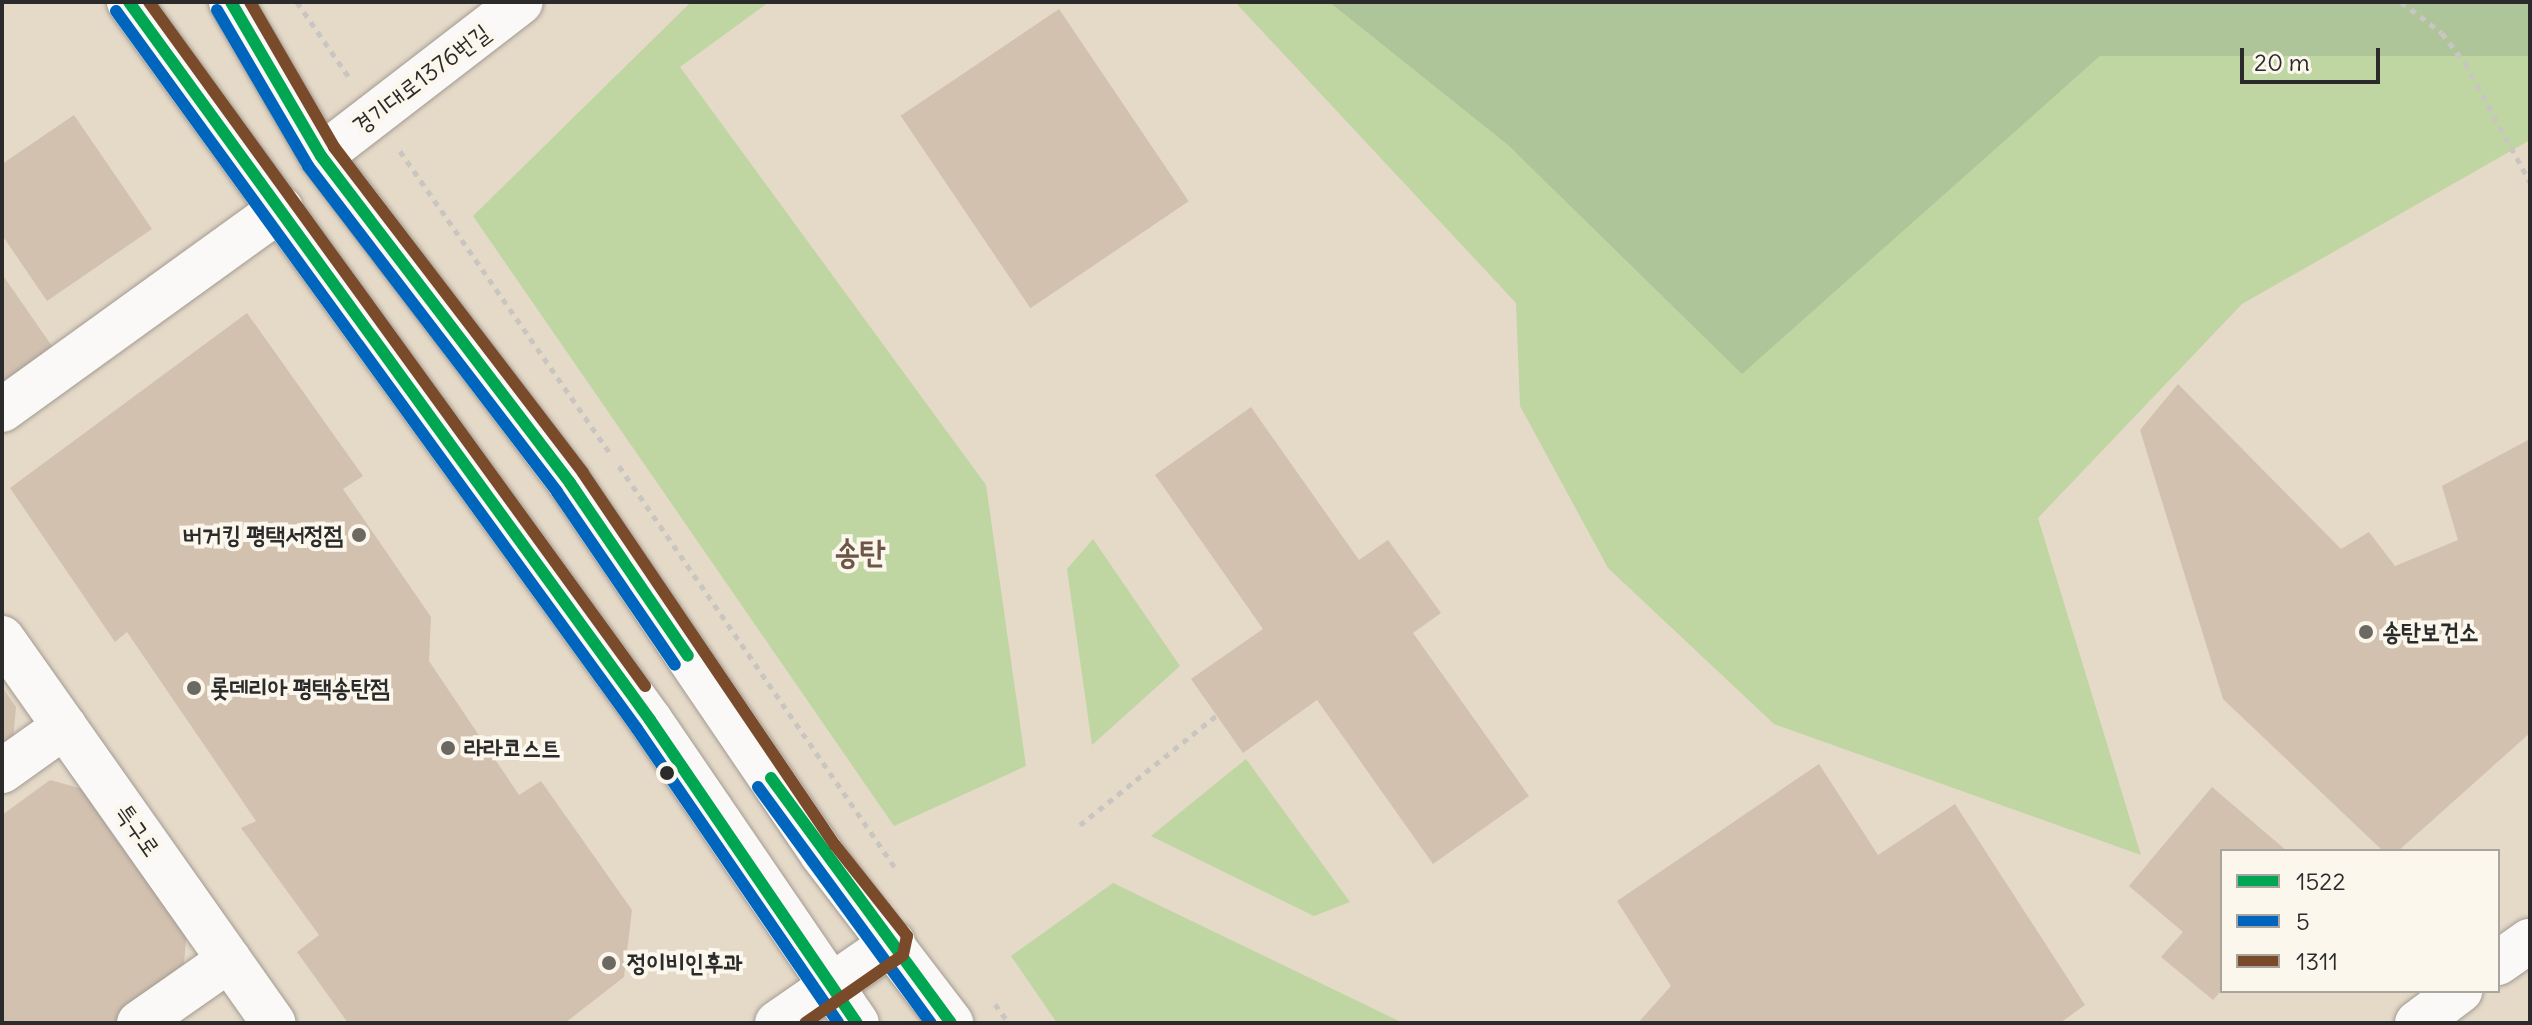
<!DOCTYPE html>
<html>
<head>
<meta charset="utf-8">
<style>
  body { margin:0 }
  #map { position:relative; width:2532px; height:1025px; overflow:hidden; background:#e5d9c8; font-family:Delius,"Poor Story",sans-serif }
  div>[style] { position:absolute }
  .green>* { inset:0; background:#bfd6a2 }
  .forest>* { inset:0; background:#adc598 }
  .building>* { inset:0; background:#d3c1b0; transform-origin:0 0 }
  .path>* { height:5px; margin-top:-2.5px; transform-origin:0; background:repeating-linear-gradient(90deg,#c9c6c2 0 6px,transparent 0 12px) }
  .roads { filter:drop-shadow(0 0 2px #a19b91) drop-shadow(0 0 2px #a19b91) }
  .minor>* { height:44px; margin:-22px; padding:0 22px; transform-origin:22px; border-radius:22px; background:#fbf9f7 }
  .major>* { height:44px; margin:-22px; padding:0 22px; transform-origin:22px; border-radius:22px; background:#fbf9f7 }
  .bus-1>* { height:12px; margin:-6px; padding:0 6px; transform-origin:6px; border-radius:6px; background:#00a651 }
  .bus-2>* { height:12px; margin:-6px; padding:0 6px; transform-origin:6px; border-radius:6px; background:#0065bd }
  .bus-3>* { height:12px; margin:-6px; padding:0 6px; transform-origin:6px; border-radius:6px; background:#7a4b2a }
  .dots>* { width:22px; height:22px; translate:-50% -50%; box-sizing:border-box; border:4px solid #fbf7ec; border-radius:50% }
  span { translate:-50% -50%; white-space:nowrap; text-align:center; line-height:1.15; -webkit-text-stroke:8px #fbf7ec; paint-order:stroke }
  .street-label { font-size:24px; color:#2b2b2b }
  .poi-label { font-size:24px; color:#2b2b2b; font-weight:700 }
  .right { translate:-100% -50%; text-align:right }
  .left { translate:0 -50%; text-align:left }
  .district-label { font-size:32px; color:#6d5646; font-weight:700 }
  .frame { position:absolute; inset:0; border:4px solid #2b2b2b; pointer-events:none }
  .legend { position:absolute; left:2220px; top:849px; width:280px; height:144px; box-sizing:border-box; background:#fbf7ec; border:2px solid #a8a59f; margin:0; padding:10px 14px; list-style:none; font-size:24px; color:#2b2b2b }
  .legend li { display:flex; align-items:center; gap:16px; height:40px }
  .legend b { width:40px; border:2px solid #a8a59f }
  .scale { position:absolute; left:2240px; top:48px; width:140px; height:36px; box-sizing:border-box; border:4px solid #2b2b2b; border-top:0; padding-left:10px; font-size:24px; line-height:28px; white-space:nowrap; color:#2b2b2b; -webkit-text-stroke:6px #fbf7ec; paint-order:stroke }
</style>
</head>
<body>
<div id="map">
  <div class="green">
    <div style="clip-path:polygon(691px 2px,769px 2px,680px 67px,986px 485px,1026px 766px,894px 826px,473px 216px)"></div>
    <div style="clip-path:polygon(1235px 2px,1329px 2px,1509px 146px,1742px 373px,2100px 56px,2530px 56px,2530px 140px,2242px 304px,2038px 518px,2141px 855px,1774px 724px,1608px 568px,1520px 406px,1516px 303px)"></div>
    <div style="clip-path:polygon(1093px 539px,1180px 666px,1092px 745px,1067px 569px)"></div>
    <div style="clip-path:polygon(1246px 759px,1350px 902px,1314px 916px,1151px 836px)"></div>
    <div style="clip-path:polygon(1113px 883px,1403px 1023px,1057px 1023px,1011px 956px)"></div>
  </div>
  <div class="forest">
    <div style="clip-path:polygon(1329px 2px,2530px 2px,2530px 56px,2100px 56px,1742px 374px,1509px 146px)"></div>
  </div>
  <div class="building">
    <div style="left:1059px;top:9px;width:232px;height:191px;rotate:56deg"></div>
    <div style="clip-path:polygon(74px 115px,152px 229px,47px 301px,2px 235px,2px 164px)"></div>
    <div style="clip-path:polygon(2px 274px,54px 349px,2px 385px)"></div>
    <div style="clip-path:polygon(247px 313px,363px 476px,343px 489px,431px 617px,429px 661px,519px 795px,541px 781px,632px 910px,624px 977px,565px 1023px,348px 1023px,297px 952px,319px 935px,241px 828px,256px 821px,127px 632px,115px 642px,10px 488px)"></div>
    <div style="clip-path:polygon(2178px 384px,2341px 549px,2369px 532px,2395px 566px,2458px 540px,2442px 486px,2530px 439px,2530px 733px,2398px 851px,2383px 851px,2223px 699px,2140px 430px)"></div>
    <div style="clip-path:polygon(1251px 407px,1359px 560px,1388px 540px,1441px 613px,1413px 633px,1529px 796px,1433px 864px,1317px 700px,1243px 753px,1191px 679px,1263px 629px,1155px 475px)"></div>
    <div style="clip-path:polygon(2px 687px,16px 707px,12px 751px,2px 758px)"></div>
    <div style="clip-path:polygon(1819px 764px,1878px 855px,1955px 804px,2085px 1005px,2060px 1023px,1638px 1023px,1671px 986px,1617px 901px)"></div>
    <div style="clip-path:polygon(50px 780px,90px 791px,187px 930px,183px 974px,113px 1023px,2px 1023px,2px 815px)"></div>
    <div style="clip-path:polygon(2212px 787px,2287px 851px,2222px 851px,2222px 990px,2213px 1000px,2161px 957px,2183px 932px,2129px 886px)"></div>
  </div>
  <div class="path">
    <div style="left:297px;top:2px;width:91px;rotate:55.3deg"></div>
    <div style="left:2401px;top:2px;width:51px;rotate:37.1deg"></div>
    <div style="left:2442px;top:33px;width:38px;rotate:53deg"></div>
    <div style="left:2465px;top:63px;width:136px;rotate:61.4deg"></div>
    <div style="left:400px;top:151px;width:370px;rotate:55.2deg"></div>
    <div style="left:619px;top:466px;width:490px;rotate:55.5deg"></div>
    <div style="left:1080px;top:825px;width:176px;rotate:-38.8deg"></div>
    <div style="left:995px;top:1004px;width:24px;rotate:54deg"></div>
  </div>
  <div class="roads">
    <div class="minor">
      <div style="left:321px;top:156px;width:252px;rotate:-37.6deg"></div>
      <div style="left:2px;top:410px;width:344px;rotate:-35.8deg"></div>
      <div style="left:2px;top:638px;width:471px;rotate:54.8deg"></div>
      <div style="left:2px;top:771px;width:77px;rotate:-35.5deg"></div>
      <div style="left:2498px;top:963px;width:39px;rotate:-35deg"></div>
      <div style="left:139px;top:1023px;width:110px;rotate:-35deg"></div>
      <div style="left:777px;top:1023px;width:141px;rotate:-34.6deg"></div>
      <div style="left:2417px;top:1023px;width:54px;rotate:-36.7deg"></div>
    </div>
    <div class="major">
      <div style="left:129px;top:2px;width:887px;rotate:54.03deg"></div>
      <div style="left:650px;top:720px;width:367px;rotate:55.7deg"></div>
      <div style="left:231px;top:2px;width:178px;rotate:59.7deg"></div>
      <div style="left:321px;top:156px;width:411px;rotate:52.7deg"></div>
      <div style="left:570px;top:483px;width:448px;rotate:55.8deg"></div>
      <div style="left:822px;top:854px;width:213px;rotate:52.6deg"></div>
    </div>
  </div>
  <div class="bus-1">
    <div style="left:129px;top:2px;width:887px;rotate:54.03deg"></div>
    <div style="left:650px;top:720px;width:367px;rotate:55.7deg"></div>
    <div style="left:231px;top:2px;width:178px;rotate:59.7deg"></div>
    <div style="left:321px;top:156px;width:411px;rotate:52.7deg"></div>
    <div style="left:570px;top:483px;width:209px;rotate:55.7deg"></div>
    <div style="left:771px;top:778px;width:304px;rotate:53.7deg"></div>
  </div>
  <div class="bus-2">
    <div style="left:217px;top:10px;width:181px;rotate:59.7deg"></div>
    <div style="left:308px;top:166px;width:410px;rotate:52.6deg"></div>
    <div style="left:557px;top:492px;width:209px;rotate:55.7deg"></div>
    <div style="left:116px;top:11px;width:887px;rotate:54.03deg"></div>
    <div style="left:637px;top:729px;width:356px;rotate:55.6deg"></div>
    <div style="left:758px;top:787px;width:293px;rotate:53.8deg"></div>
  </div>
  <div class="bus-3">
    <div style="left:149px;top:2px;width:845px;rotate:54.05deg"></div>
    <div style="left:250px;top:2px;width:168px;rotate:59.9deg"></div>
    <div style="left:334px;top:147px;width:410px;rotate:52.6deg"></div>
    <div style="left:583px;top:473px;width:449px;rotate:55.9deg"></div>
    <div style="left:835px;top:845px;width:116px;rotate:51.6deg"></div>
    <div style="left:907px;top:936px;width:19px;rotate:102deg"></div>
    <div style="left:903px;top:955px;width:119px;rotate:145.2deg"></div>
  </div>
  <div class="dots">
    <div style="left:359px;top:535px;background:#6c6862"></div>
    <div style="left:2366px;top:632px;background:#6c6862"></div>
    <div style="left:194px;top:688px;background:#6c6862"></div>
    <div style="left:448px;top:748px;background:#6c6862"></div>
    <div style="left:667px;top:773px;background:#2b2b2b"></div>
    <div style="left:609px;top:963px;background:#6c6862"></div>
  </div>
  <div class="street-label">
    <span style="left:421px;top:79px;rotate:-37deg">경기대로1376번길</span>
    <span style="left:138px;top:830px;rotate:55deg">특구로</span>
  </div>
  <div class="poi-label">
    <span class="right" style="left:343px;top:535px">버거킹 평택서정점</span>
    <span class="left" style="left:2382px;top:632px">송탄보건소</span>
    <span class="left" style="left:210px;top:688px">롯데리아 평택송탄점</span>
    <span class="left" style="left:464px;top:748px">라라코스트</span>
    <span class="left" style="left:627px;top:963px">정이비인후과</span>
  </div>
  <div class="district-label">
    <span style="left:860px;top:552px">송탄</span>
  </div>
  <div class="frame"></div>
  <ul class="legend">
  <li><b style="height:10px;background:#00a651"></b>1522</li>
  <li><b style="height:10px;background:#0065bd"></b>5</li>
  <li><b style="height:10px;background:#7a4b2a"></b>1311</li>
  </ul>
  <div class="scale">20 m</div>
</div>
</body>
</html>
